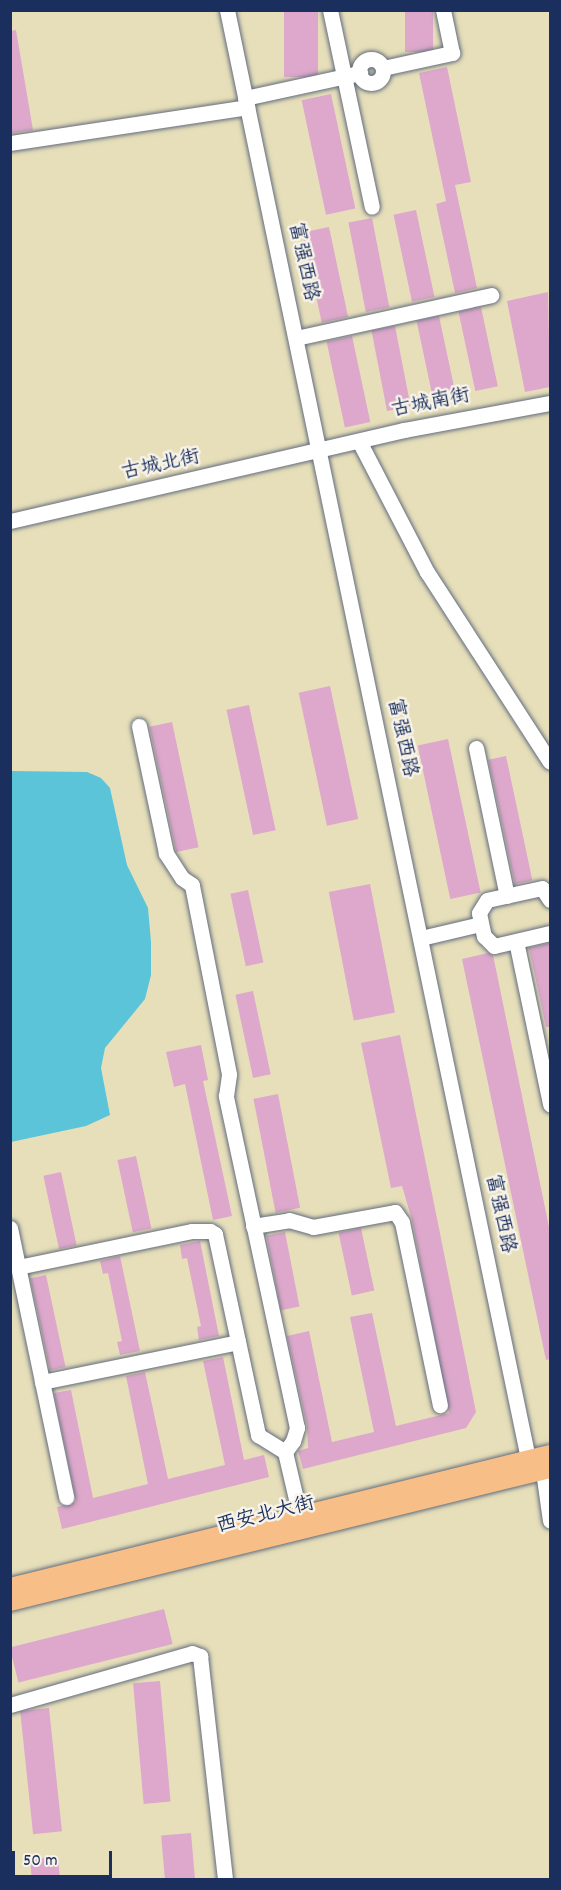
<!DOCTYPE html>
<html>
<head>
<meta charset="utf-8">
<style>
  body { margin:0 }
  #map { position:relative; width:561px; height:1890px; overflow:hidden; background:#e7dfba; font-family:Dekko,"LXGW WenKai TC",sans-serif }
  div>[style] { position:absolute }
  .water>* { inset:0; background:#5bc4d8 }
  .building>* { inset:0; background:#dda8cb; transform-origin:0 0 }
  .roads { filter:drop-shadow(0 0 2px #626d7e) drop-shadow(0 0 2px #626d7e) }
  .minor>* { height:15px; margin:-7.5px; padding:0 7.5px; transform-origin:7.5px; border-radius:7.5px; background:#fff }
  .minor>.ring { margin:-7.5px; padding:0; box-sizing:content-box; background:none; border:15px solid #fff; border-radius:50% }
  .major>* { height:18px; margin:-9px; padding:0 9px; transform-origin:9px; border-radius:9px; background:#f7be87 }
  span { translate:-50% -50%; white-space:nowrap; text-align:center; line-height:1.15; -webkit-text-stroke:5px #f7f3e8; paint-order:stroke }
  .street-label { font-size:20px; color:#1b2f5e }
  .frame { position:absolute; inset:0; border:12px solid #1b2f5e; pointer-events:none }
  .scale { position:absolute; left:12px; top:1851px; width:100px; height:27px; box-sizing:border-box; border:3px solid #1b2f5e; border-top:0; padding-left:8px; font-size:18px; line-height:21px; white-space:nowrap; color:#1b2f5e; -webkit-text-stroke:4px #f7f3e8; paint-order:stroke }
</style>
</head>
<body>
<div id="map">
  <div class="water">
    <div style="clip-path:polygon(11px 771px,87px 772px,101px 778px,110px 788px,127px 865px,148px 908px,151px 942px,151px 975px,145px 999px,105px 1048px,101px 1068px,110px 1115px,86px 1126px,11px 1142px)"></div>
  </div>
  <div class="building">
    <div style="left:284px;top:10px;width:34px;height:67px"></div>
    <div style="left:405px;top:10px;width:28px;height:42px"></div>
    <div style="clip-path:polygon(16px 30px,33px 130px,12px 133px,10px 31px)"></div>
    <div style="clip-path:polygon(447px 67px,471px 182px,455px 185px,477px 288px,455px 293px,436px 204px,446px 201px,419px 73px)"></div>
    <div style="left:331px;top:94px;width:117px;height:30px;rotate:78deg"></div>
    <div style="left:416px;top:210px;width:89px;height:23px;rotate:78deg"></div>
    <div style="left:372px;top:218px;width:91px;height:24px;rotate:79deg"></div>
    <div style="left:329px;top:227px;width:92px;height:27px;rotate:78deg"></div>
    <div style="clip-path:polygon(548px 292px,550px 387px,525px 392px,507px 301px)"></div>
    <div style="left:481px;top:307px;width:81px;height:23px;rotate:78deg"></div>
    <div style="left:439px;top:316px;width:84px;height:23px;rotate:78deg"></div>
    <div style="left:395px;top:326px;width:82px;height:24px;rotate:79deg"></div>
    <div style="left:352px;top:336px;width:88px;height:26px;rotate:78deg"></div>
    <div style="left:330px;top:686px;width:136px;height:32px;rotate:78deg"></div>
    <div style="left:249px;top:705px;width:128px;height:23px;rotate:78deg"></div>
    <div style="left:172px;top:722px;width:128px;height:23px;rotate:78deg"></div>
    <div style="left:448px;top:739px;width:157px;height:31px;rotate:78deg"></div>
    <div style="left:506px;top:756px;width:127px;height:18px;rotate:78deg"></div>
    <div style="left:370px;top:884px;width:131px;height:42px;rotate:79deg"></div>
    <div style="left:248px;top:890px;width:74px;height:18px;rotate:78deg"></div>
    <div style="clip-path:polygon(549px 943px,550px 1027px,546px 1027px,529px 948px)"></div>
    <div style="clip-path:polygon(488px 953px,493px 955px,550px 1232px,550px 1359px,546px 1360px,462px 959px)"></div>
    <div style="left:253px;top:991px;width:85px;height:18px;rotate:78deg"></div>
    <div style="clip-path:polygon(400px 1035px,476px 1412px,466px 1428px,303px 1469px,298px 1451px,308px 1448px,307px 1426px,287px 1336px,309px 1331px,332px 1442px,374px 1432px,350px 1317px,372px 1313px,396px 1426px,449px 1413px,412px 1220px,402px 1186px,391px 1188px,361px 1043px)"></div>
    <div style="clip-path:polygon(201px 1045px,208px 1080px,203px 1081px,232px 1216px,213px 1220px,185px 1084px,174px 1087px,166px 1052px)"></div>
    <div style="left:278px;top:1094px;width:116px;height:25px;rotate:79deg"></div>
    <div style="left:136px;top:1156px;width:74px;height:19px;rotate:78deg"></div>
    <div style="left:61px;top:1172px;width:75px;height:18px;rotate:78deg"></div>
    <div style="left:361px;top:1228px;width:64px;height:23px;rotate:78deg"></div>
    <div style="left:285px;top:1232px;width:76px;height:19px;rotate:79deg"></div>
    <div style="clip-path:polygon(200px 1241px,219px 1336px,199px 1340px,197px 1327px,201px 1326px,187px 1258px,182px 1259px,180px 1245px)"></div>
    <div style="clip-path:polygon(120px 1256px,140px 1351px,120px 1355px,117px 1342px,122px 1341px,108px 1273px,103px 1274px,100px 1261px)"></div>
    <div style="left:46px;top:1275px;width:94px;height:16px;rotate:78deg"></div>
    <div style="clip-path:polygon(223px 1357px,244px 1460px,264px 1455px,269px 1477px,62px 1529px,57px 1507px,76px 1502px,54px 1393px,71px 1390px,93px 1498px,148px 1484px,126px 1376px,145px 1372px,168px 1479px,225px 1465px,203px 1361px)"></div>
    <div style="left:164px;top:1609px;width:36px;height:159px;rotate:76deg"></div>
    <div style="left:160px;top:1681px;width:121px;height:27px;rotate:85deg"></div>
    <div style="left:49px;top:1708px;width:124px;height:29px;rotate:84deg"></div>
    <div style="left:191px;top:1833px;width:47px;height:30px;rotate:85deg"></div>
    <div style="left:58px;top:1857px;width:23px;height:28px;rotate:85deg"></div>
  </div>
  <div class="roads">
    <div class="minor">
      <div style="left:227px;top:10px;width:1489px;rotate:78.26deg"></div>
      <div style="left:330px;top:10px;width:201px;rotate:78deg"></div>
      <div class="ring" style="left:359px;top:59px;width:9px;height:9px"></div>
      <div style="left:383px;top:68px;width:71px;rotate:-12.3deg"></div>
      <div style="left:452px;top:53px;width:44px;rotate:-101.8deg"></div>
      <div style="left:245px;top:98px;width:118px;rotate:-12.3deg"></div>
      <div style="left:10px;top:143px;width:240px;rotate:-8.6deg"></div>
      <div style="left:296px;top:338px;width:200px;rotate:-12.4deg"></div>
      <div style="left:359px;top:441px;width:148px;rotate:62.6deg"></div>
      <div style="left:427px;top:572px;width:226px;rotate:57.1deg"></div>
      <div style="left:10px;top:521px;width:404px;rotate:-13deg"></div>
      <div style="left:404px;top:430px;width:148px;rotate:-10.5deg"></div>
      <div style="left:476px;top:748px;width:151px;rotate:78.2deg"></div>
      <div style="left:550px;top:900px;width:14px;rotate:-124deg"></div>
      <div style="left:542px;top:888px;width:56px;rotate:167.7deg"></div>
      <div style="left:487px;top:900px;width:15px;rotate:122deg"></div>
      <div style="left:479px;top:913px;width:24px;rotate:78deg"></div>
      <div style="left:484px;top:936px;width:14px;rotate:45deg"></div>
      <div style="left:494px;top:946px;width:57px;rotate:-13.1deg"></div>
      <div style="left:421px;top:938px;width:61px;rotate:-13.3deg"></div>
      <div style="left:516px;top:941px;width:167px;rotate:78.2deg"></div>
      <div style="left:253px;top:1226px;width:36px;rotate:-9deg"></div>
      <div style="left:289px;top:1220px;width:25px;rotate:16deg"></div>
      <div style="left:313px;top:1227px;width:83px;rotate:-10.4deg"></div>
      <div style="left:395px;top:1212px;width:12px;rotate:55deg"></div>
      <div style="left:402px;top:1222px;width:187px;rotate:78.3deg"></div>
      <div style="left:10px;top:1228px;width:275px;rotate:78.2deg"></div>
      <div style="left:18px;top:1267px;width:178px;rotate:-11.7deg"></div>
      <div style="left:192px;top:1231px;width:18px"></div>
      <div style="left:210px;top:1231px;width:6px;rotate:31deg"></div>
      <div style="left:215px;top:1234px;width:206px;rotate:77.9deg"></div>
      <div style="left:258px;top:1435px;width:32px;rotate:32deg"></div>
      <div style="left:285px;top:1452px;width:14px;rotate:-54deg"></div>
      <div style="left:293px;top:1441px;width:14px;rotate:-73deg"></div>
      <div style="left:297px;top:1428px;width:340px;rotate:-102.1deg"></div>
      <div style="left:226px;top:1096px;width:22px;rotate:-82deg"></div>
      <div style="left:229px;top:1074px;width:193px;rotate:-101.1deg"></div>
      <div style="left:192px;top:885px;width:12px;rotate:-145deg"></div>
      <div style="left:182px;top:878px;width:30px;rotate:-123deg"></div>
      <div style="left:166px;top:853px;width:130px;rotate:-102deg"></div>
      <div style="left:42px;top:1382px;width:200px;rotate:-11.5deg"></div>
      <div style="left:285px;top:1452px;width:66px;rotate:76.8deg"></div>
      <div style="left:543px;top:1471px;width:50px;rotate:82deg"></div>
      <div style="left:10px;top:1705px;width:189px;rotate:-15.9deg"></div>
      <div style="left:192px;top:1653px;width:9px;rotate:21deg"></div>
      <div style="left:200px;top:1656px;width:225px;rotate:83.6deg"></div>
    </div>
    <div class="major">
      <div style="left:10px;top:1587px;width:556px;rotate:-13.84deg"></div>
      <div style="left:10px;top:1602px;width:556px;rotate:-13.84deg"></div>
    </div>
  </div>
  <div class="street-label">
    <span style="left:302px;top:262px;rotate:78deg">富强西路</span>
    <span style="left:431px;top:404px;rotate:-11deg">古城南街</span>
    <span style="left:161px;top:466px;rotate:-12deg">古城北街</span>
    <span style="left:401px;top:738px;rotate:78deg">富强西路</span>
    <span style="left:499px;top:1214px;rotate:78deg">富强西路</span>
    <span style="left:266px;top:1516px;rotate:-14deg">西安北大街</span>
  </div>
  <div class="frame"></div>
  <div class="scale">50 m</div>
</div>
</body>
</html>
